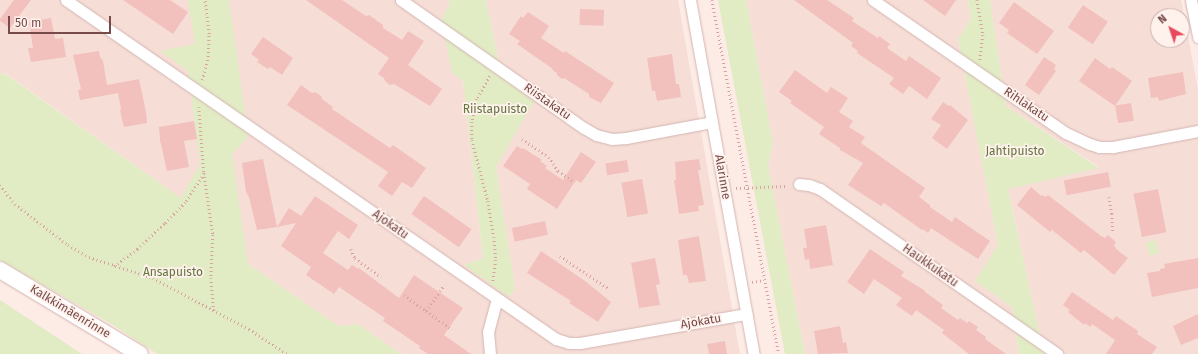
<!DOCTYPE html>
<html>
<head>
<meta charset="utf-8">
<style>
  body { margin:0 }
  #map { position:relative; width:1198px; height:354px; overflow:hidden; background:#fdece6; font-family:"Fira Sans",sans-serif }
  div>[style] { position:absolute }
  .residential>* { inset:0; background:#f6ded7 }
  .green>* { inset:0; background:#e1ebc4; transform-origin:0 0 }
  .building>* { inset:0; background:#f2c0bd; transform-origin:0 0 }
  .path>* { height:2.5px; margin-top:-1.25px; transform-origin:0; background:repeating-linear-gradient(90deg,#d8a2a0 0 1px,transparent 0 4px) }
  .roads { filter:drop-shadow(0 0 1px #d4b4b1) drop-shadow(0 0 1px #d4b4b1) }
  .street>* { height:11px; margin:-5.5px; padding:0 5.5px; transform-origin:5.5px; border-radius:5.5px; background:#fff }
  .secondary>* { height:16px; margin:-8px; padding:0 8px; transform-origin:8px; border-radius:8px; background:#fff }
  span { translate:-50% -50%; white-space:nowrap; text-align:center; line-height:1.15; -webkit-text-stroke:3.5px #fff1ec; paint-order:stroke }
  .street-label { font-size:12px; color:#764b4a }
  .park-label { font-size:12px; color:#63763f }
  .north { position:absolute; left:1150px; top:8px; width:40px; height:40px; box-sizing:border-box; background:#fff1ec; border:1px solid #c8afab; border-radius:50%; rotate:320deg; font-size:11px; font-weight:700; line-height:16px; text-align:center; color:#764b4a }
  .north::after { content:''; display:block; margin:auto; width:14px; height:18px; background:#e84a5d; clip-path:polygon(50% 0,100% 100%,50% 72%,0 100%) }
  .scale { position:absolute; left:8px; top:16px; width:103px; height:18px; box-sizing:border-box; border:2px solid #764b4a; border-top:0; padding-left:5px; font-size:12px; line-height:14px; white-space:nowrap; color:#764b4a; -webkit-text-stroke:3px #fff1ec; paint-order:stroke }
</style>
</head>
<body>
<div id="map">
  <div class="residential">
    <div style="clip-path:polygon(0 0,449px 0,463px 81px,483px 258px,464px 265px,515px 288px,496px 167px,533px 101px,502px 78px,486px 0,678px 0,740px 354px,401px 354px,358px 324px,339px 326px,248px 264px,181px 198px,5px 73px,0 74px)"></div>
    <div style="clip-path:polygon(746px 0,968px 0,971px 19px,958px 39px,998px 245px,976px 281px,1012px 307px,1019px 354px,805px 354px,768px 165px,773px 143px)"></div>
    <div style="clip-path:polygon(evenodd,990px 0,1181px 0,1198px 89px,1198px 354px,1044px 354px,1008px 188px,1099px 167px,1006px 106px,990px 0,1158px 16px,1182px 16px,1182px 40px,1158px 40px,1158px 16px)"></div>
  </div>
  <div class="green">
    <div style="clip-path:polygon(188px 0,229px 0,248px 136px,232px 155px,248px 264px,339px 326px,358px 324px,401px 354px,157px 354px,113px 325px,0 260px,0 74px,4px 73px,181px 198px,200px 164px,188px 71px,160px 51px,195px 44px)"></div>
    <div style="clip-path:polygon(449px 0,486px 0,502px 78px,534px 101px,496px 167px,515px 288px,509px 297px,464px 265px,483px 258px,463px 81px,452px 72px,441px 20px,450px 3px)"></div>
    <div style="clip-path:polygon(718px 0,746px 0,773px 143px,768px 165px,805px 354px,785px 354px)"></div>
    <div style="clip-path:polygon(968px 0,990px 0,1006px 106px,1099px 168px,1008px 189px,1044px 354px,1019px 354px,1012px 307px,975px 281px,998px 245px,958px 39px,971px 19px)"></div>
    <div style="left:1156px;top:240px;width:14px;height:10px;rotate:78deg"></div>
    <div style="clip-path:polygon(0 300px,82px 354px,0 354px)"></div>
  </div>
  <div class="building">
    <div style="clip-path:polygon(14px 0,31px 0,10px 28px,0 21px,0 19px)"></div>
    <div style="clip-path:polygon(123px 0,170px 0,188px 12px,173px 34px)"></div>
    <div style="clip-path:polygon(306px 0,342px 0,366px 16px,369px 15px,383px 25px,383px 28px,402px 40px,408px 31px,424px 41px,408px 65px,442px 89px,430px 106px,394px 84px,390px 85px,385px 81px,384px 78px,378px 74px,389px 58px)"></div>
    <div style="clip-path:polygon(794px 0,827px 0,854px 18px,852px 21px,878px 38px,879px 36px,890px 44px,887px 48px,906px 61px,909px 56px,941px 78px,927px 99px,909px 86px,903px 94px,889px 84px,894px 78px,857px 53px,858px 51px,851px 46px,853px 43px)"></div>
    <div style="clip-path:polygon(923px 0,956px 0,945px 16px)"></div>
    <div style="clip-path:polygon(1014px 2px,1054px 31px,1037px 54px,1007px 33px,1009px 30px,999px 23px)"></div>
    <div style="left:1083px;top:5px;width:30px;height:27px;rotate:34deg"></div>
    <div style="left:580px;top:9px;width:24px;height:16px;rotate:2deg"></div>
    <div style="clip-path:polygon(528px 12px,549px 26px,541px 38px,564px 53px,565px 51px,614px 83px,601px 103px,589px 97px,589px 94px,564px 78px,562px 79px,557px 75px,557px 73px,552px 70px,553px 69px,517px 44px,520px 41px,509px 34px,521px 16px,523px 18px)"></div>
    <div style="clip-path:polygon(51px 18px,55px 39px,63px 38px,66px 57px,31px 62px,28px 48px,33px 48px,29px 22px)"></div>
    <div style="clip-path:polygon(263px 37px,293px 58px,282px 75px,270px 67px,268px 69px,257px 62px,259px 60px,251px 54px)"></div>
    <div style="clip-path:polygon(99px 51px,100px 57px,103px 61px,107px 85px,139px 79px,146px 112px,147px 123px,124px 127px,120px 111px,121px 109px,118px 93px,80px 100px,78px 90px,81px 89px,73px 55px)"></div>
    <div style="clip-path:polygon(672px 54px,676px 84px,679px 84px,681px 97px,657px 101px,655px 91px,652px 91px,647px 58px)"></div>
    <div style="clip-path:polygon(1044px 57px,1056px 65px,1054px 69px,1056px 71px,1039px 95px,1025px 85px)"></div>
    <div style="clip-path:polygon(1095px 58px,1110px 69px,1112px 67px,1132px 81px,1115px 106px,1079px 81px)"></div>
    <div style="clip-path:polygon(795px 70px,827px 93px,831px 87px,848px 98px,839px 112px,853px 121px,849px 127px,865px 137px,861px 143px,925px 188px,919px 197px,930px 205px,930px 207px,952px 222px,955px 217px,990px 241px,978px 259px,931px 228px,928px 233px,923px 229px,922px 230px,884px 203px,881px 206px,848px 185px,863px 163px,840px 150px,840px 148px,819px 134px,824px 127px,790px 103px,792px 101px,779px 92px)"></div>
    <div style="clip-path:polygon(1183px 72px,1186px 94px,1159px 101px,1158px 97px,1151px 98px,1148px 78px)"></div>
    <div style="clip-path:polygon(301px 85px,312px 93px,315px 92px,321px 96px,322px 99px,333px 107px,332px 109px,390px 148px,393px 145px,426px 168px,412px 188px,402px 182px,392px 196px,378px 186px,388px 172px,287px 105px)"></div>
    <div style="clip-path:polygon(943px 102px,949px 106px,950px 105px,968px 120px,947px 149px,932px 138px,941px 125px,931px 119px)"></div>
    <div style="left:1131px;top:103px;width:18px;height:16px;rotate:81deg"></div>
    <div style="clip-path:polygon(194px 121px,197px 139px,184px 141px,189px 167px,167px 171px,160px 140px,159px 127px)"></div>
    <div style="clip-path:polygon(517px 146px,522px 149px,523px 148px,542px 160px,540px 161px,547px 166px,545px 168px,563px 180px,581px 152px,596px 162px,581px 183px,576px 180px,557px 209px,527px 189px,530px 184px,503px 166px)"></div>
    <div style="clip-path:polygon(263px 159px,277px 227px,257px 230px,249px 197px,246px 192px,242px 163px)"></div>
    <div style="clip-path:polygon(699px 159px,701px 170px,698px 170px,704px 205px,698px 206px,699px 211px,679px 214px,674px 180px,676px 180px,675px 162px)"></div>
    <div style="left:627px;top:160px;width:12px;height:22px;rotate:81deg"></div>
    <div style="left:1108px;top:172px;width:15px;height:45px;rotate:79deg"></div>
    <div style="left:642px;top:179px;width:35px;height:21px;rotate:80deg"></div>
    <div style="clip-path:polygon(1031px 187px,1041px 196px,1042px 195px,1046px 197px,1048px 195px,1101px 236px,1105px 238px,1108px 235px,1116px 242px,1114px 245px,1116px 249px,1128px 258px,1114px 275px,1084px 250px,1081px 253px,1052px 230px,1050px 232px,1017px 205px)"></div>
    <div style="left:1158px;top:189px;width:44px;height:25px;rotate:79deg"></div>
    <div style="clip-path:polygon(315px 196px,358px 225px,349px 239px,338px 231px,323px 253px,348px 270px,352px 265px,358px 269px,359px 268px,399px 298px,414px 275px,445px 296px,463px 308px,444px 335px,471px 354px,428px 354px,419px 348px,420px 346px,383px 321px,385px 318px,339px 287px,334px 294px,306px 275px,311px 267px,281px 246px,296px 223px,277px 227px,289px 208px,301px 216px)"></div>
    <div style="left:424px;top:196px;width:58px;height:22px;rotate:35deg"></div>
    <div style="left:545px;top:221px;width:14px;height:34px;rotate:78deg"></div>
    <div style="clip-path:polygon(826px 225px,833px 265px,810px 269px,809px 259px,805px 260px,803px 248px,807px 248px,804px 229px)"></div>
    <div style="clip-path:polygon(699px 236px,706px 281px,689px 283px,687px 275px,683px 275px,678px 240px)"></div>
    <div style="clip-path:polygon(870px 249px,904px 272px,901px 276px,924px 290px,925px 292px,943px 305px,941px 308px,958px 320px,960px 318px,967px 323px,969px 321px,978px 327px,976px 330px,986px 337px,985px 339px,1006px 354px,969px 354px,942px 333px,944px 330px,916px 310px,912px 316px,896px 305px,902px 298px,874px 279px,864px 294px,847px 282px)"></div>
    <div style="clip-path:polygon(541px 251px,585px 281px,611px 302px,598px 322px,569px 303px,571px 301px,527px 273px)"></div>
    <div style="clip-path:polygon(655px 258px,660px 284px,656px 285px,660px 305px,639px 308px,631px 263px)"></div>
    <div style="clip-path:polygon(1198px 258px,1198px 288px,1152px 297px,1147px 273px,1160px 271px,1160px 269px,1165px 268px,1164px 264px)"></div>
    <div style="clip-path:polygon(1072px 292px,1113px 320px,1116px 316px,1138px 331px,1137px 334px,1157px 347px,1152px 354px,1106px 354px,1115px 340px,1092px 324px,1090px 327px,1085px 323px,1084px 325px,1068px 312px,1070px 310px,1063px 305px)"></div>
    <div style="clip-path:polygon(1198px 314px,1198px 338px,1181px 345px,1173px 326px)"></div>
    <div style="clip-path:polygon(840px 326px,843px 343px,846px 342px,848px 353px,818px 354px,814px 331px)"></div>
    <div style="clip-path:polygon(725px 341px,727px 354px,709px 354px,707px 344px)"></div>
  </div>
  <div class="path">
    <div style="left:712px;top:0;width:360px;rotate:79.3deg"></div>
    <div style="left:977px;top:0;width:36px;rotate:80deg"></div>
    <div style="left:983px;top:35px;width:25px;rotate:97deg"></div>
    <div style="left:490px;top:76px;width:26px;rotate:119deg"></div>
    <div style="left:477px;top:99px;width:24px;rotate:102deg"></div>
    <div style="left:472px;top:122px;width:18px;rotate:90deg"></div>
    <div style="left:472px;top:140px;width:63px;rotate:75.3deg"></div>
    <div style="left:488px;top:201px;width:36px;rotate:81deg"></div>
    <div style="left:494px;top:237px;width:23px;rotate:85deg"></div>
    <div style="left:496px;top:260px;width:22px;rotate:98deg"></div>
    <div style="left:202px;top:80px;width:24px;rotate:-75deg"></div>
    <div style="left:208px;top:57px;width:23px;rotate:-88deg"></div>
    <div style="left:209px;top:34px;width:34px;rotate:-97deg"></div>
    <div style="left:199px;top:107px;width:66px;rotate:85.7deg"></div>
    <div style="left:204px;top:173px;width:63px;rotate:81.7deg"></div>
    <div style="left:213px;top:235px;width:43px;rotate:92.7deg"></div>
    <div style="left:211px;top:278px;width:33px;rotate:85deg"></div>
    <div style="left:522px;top:139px;width:32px;rotate:34deg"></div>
    <div style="left:549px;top:157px;width:17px;rotate:57deg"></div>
    <div style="left:558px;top:171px;width:20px;rotate:33deg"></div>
    <div style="left:0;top:185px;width:24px;rotate:52deg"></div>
    <div style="left:15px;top:204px;width:67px;rotate:37.7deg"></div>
    <div style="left:68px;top:245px;width:24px;rotate:30deg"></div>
    <div style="left:89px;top:257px;width:67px;rotate:18.2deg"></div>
    <div style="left:153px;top:278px;width:109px;rotate:28deg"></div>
    <div style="left:249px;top:329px;width:45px;rotate:33.3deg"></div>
    <div style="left:736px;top:188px;width:51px;rotate:-2.2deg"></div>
    <div style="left:1109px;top:197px;width:17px;rotate:80deg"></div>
    <div style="left:1112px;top:214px;width:18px;rotate:87deg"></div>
    <div style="left:351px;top:249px;width:10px;rotate:66deg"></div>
    <div style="left:355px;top:258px;width:32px;rotate:36deg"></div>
    <div style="left:560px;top:256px;width:58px;rotate:33.7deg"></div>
    <div style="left:114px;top:266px;width:29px;rotate:-36deg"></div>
    <div style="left:137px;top:249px;width:38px;rotate:-43deg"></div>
    <div style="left:165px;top:223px;width:30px;rotate:-46deg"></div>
    <div style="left:186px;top:201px;width:33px;rotate:-57deg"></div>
    <div style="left:752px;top:282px;width:12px;rotate:-9deg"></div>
    <div style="left:404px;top:295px;width:27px;rotate:36deg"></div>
    <div style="left:426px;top:311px;width:32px;rotate:-55deg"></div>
    <div style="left:426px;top:311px;width:32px;rotate:35deg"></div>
  </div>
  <div class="roads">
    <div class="street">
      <div style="left:66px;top:0;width:596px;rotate:34.68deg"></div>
      <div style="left:556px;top:339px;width:14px;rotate:17deg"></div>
      <div style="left:569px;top:343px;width:11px"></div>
      <div style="left:580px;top:343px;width:169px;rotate:-9.9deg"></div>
      <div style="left:401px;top:0;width:223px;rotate:35deg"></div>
      <div style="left:584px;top:128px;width:14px;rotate:30deg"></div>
      <div style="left:596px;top:135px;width:16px;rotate:14deg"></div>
      <div style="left:612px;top:139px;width:14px;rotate:-4deg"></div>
      <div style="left:626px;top:138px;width:87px;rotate:-10.5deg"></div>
      <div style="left:690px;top:0;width:360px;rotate:79.8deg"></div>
      <div style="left:873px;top:0;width:234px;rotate:34.6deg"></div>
      <div style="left:1066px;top:133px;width:26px;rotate:25deg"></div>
      <div style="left:1090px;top:144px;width:9px;rotate:18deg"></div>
      <div style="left:1099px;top:147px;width:14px"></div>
      <div style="left:1113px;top:147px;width:86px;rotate:-10.7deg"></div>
      <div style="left:1191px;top:0;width:38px;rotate:79deg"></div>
      <div style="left:799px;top:184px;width:10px;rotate:6deg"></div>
      <div style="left:809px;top:185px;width:12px;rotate:20deg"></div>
      <div style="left:820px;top:189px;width:289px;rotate:34.8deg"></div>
      <div style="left:490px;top:354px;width:22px;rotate:-95deg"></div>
      <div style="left:488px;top:332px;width:34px;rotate:-75deg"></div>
    </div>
    <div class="secondary">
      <div style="left:0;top:270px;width:163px;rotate:31deg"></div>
    </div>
  </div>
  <div class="street-label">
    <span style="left:547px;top:102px;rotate:35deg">Riistakatu</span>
    <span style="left:1026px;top:105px;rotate:34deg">Rihlakatu</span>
    <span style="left:722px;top:177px;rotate:80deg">Alarinne</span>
    <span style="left:390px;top:225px;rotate:35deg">Ajokatu</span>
    <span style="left:930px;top:266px;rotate:35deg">Haukkukatu</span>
    <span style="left:70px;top:312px;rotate:31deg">Kalkkimäenrinne</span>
    <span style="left:701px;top:322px;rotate:-10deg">Ajokatu</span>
  </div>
  <div class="park-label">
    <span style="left:495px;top:110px">Riistapuisto</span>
    <span style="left:1015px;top:152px">Jahtipuisto</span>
    <span style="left:173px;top:273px">Ansapuisto</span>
  </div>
  <div class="north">N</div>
  <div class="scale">50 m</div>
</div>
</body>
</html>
